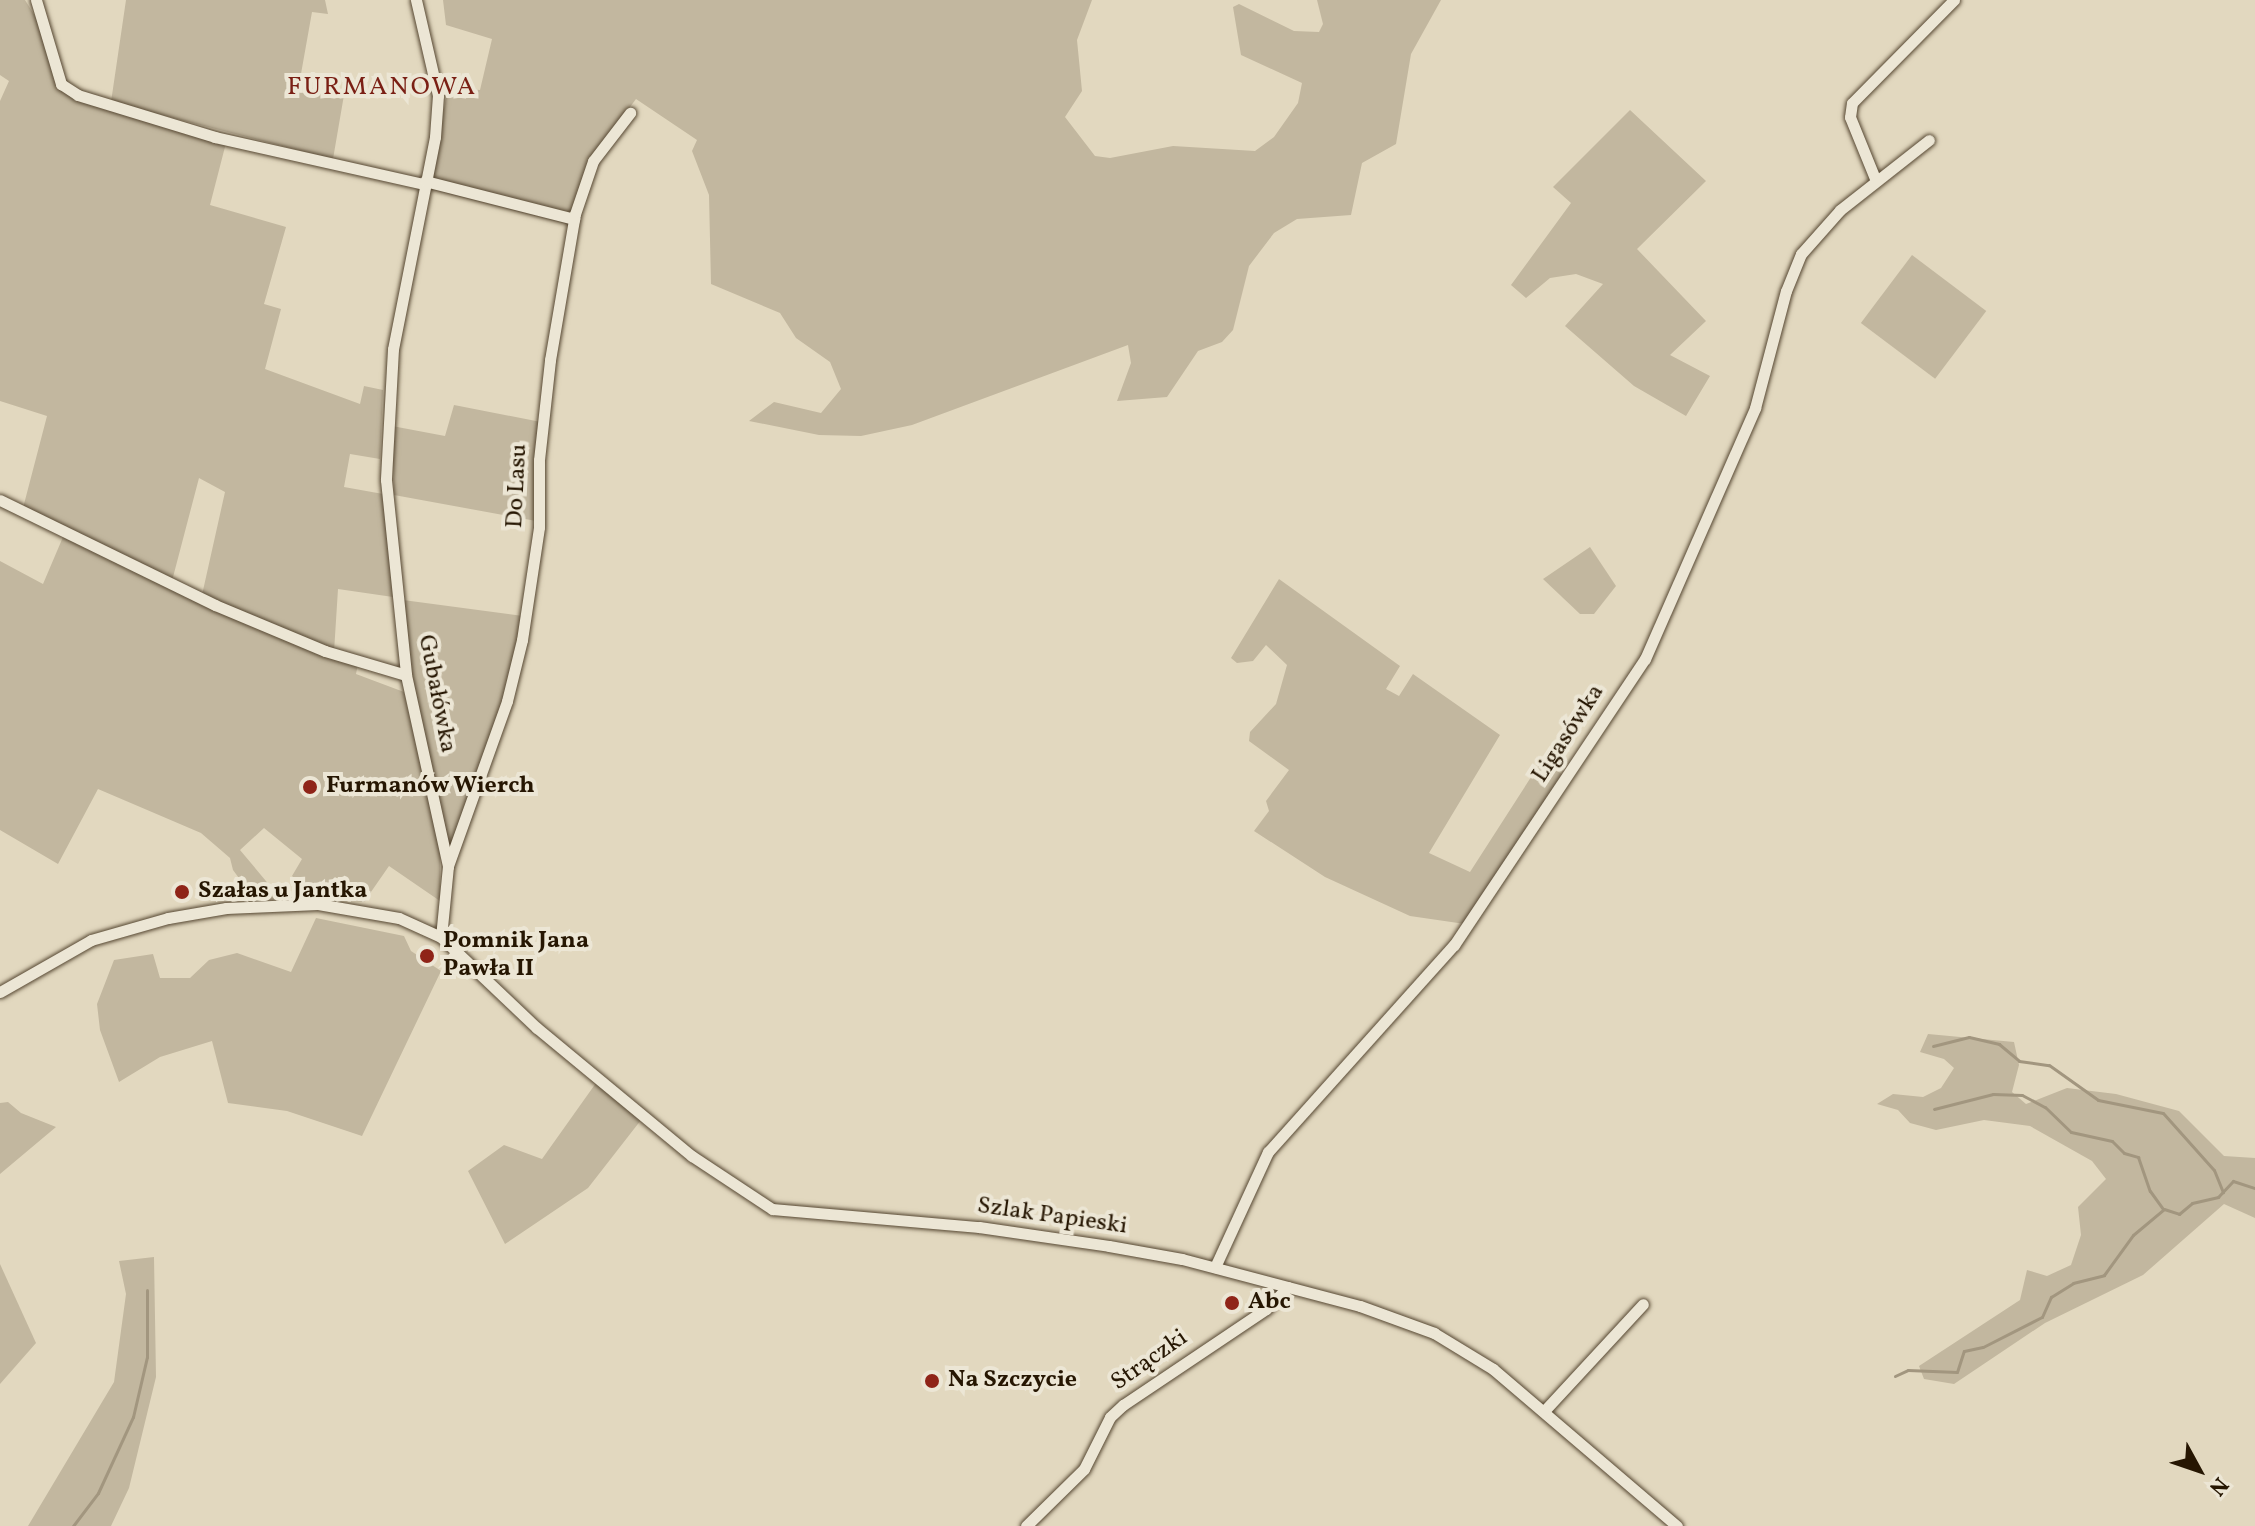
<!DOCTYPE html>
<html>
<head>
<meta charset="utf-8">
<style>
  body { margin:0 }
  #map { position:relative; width:2255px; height:1526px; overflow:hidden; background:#e2d8bf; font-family:Vollkorn,serif }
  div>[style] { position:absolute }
  .green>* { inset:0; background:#c2b79f; transform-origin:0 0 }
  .stream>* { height:3px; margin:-1.5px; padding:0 1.5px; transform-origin:1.5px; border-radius:1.5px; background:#a2967f }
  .roads { filter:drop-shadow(0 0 2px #554631) drop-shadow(0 0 2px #554631) }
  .street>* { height:11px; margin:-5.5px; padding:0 5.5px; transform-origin:5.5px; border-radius:5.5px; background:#ece6d5 }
  .dots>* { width:22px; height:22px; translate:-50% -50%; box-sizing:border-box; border:4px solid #ece6d5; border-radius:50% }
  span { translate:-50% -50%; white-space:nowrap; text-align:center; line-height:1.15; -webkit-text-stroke:8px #ece6d5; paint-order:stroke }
  .street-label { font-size:24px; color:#261602 }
  .poi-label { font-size:24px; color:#261602; font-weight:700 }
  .left { translate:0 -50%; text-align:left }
  .neighbourhood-label { font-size:26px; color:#7a1f14; letter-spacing:2px }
  .north { position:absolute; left:2159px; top:1430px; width:80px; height:80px; -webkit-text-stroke:6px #ece6d5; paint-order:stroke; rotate:130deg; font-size:22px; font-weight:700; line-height:32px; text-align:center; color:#261602 }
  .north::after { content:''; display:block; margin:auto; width:28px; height:36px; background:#261602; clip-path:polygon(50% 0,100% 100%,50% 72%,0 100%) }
</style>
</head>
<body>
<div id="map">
  <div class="green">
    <div style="clip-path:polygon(0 0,25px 0,38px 21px,56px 84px,226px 143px,210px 205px,286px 227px,264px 304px,281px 309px,265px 369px,360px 404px,364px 386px,383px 390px,380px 459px,350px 454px,344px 487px,383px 494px,393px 597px,338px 589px,334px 652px,202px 595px,225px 492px,199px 478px,172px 581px,23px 508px,47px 416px,0 401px,0 101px,9px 81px,0 75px)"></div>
    <div style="clip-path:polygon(126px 0,325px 0,328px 14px,312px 12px,299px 85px,344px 95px,333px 159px,111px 102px)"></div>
    <div style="clip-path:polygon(443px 0,1092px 0,1077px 40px,1082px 91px,1065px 117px,1095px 156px,1110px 158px,1173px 146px,1255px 151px,1274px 137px,1298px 103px,1302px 83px,1241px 55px,1233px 7px,1239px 4px,1294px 31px,1319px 32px,1323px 24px,1317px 0,1441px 0,1411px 54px,1396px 144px,1362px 163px,1351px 215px,1297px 219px,1274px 233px,1249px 266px,1233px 330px,1222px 342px,1198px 351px,1167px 397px,1117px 401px,1131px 363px,1128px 345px,912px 425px,861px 436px,819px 435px,749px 421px,774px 402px,821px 413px,841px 389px,830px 362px,796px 338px,780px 313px,711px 284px,709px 195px,692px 151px,697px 140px,636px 99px,591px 159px,570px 225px,429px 189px,448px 87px,480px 90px,492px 39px,446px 25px)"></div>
    <div style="clip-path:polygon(1630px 110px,1706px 181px,1637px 249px,1706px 321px,1670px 355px,1710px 376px,1686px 416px,1634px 386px,1565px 326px,1603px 284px,1576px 274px,1550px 278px,1526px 298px,1511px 285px,1571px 203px,1553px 187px)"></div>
    <div style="left:1912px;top:255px;width:93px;height:85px;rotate:37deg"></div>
    <div style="clip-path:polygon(454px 405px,541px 422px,536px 521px,394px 495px,392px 426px,445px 436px)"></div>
    <div style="clip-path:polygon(63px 537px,358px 664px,356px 674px,404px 692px,440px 851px,440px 901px,389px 866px,364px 902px,316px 898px,292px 876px,302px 859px,264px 828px,240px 850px,281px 899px,255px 900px,233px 870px,230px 858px,201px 833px,98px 789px,58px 864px,0 830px,0 561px,43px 584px)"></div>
    <div style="clip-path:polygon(1590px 547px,1616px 586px,1594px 614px,1580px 614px,1543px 579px)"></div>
    <div style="clip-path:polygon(1279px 579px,1400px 666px,1386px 689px,1399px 696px,1413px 674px,1500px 735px,1429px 853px,1470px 872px,1542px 760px,1563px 775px,1465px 924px,1410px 916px,1325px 877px,1254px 831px,1269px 811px,1266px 801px,1289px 770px,1249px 741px,1250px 732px,1276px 704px,1287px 665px,1266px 645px,1253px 661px,1237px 663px,1231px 658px)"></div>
    <div style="clip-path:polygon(403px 600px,523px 616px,513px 670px,450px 849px,412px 678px)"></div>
    <div style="clip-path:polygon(316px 918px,404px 936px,411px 951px,441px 971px,362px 1136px,287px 1111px,228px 1103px,212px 1041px,160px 1057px,119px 1082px,100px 1030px,97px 1004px,114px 960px,153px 954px,160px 978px,190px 978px,209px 960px,237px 953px,291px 972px)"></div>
    <div style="clip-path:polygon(1928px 1034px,2014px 1042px,2019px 1065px,2012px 1092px,2026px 1104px,2067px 1088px,2116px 1094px,2179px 1111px,2224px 1156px,2255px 1158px,2255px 1218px,2224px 1204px,2143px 1275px,2045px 1323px,1954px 1384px,1924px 1379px,1919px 1366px,2020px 1300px,2027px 1270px,2047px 1276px,2071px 1265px,2081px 1235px,2078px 1207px,2106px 1179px,2092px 1161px,2030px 1126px,1984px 1120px,1936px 1130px,1910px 1123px,1898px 1110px,1877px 1104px,1893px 1094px,1923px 1097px,1941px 1088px,1954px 1068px,1944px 1059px,1920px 1052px)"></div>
    <div style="clip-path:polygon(596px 1083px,641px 1120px,588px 1188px,505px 1244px,468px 1171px,504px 1145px,542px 1159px)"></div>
    <div style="clip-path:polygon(8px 1102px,21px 1113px,56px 1127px,0 1174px,0 1103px)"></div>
    <div style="clip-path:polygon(154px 1257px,156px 1377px,129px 1488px,111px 1526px,28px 1526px,114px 1382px,126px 1294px,119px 1261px)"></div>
    <div style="clip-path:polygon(0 1264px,36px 1343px,0 1384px)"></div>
  </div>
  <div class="stream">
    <div style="left:1933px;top:1046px;width:37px;rotate:-14deg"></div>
    <div style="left:1969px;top:1037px;width:31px;rotate:13deg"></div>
    <div style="left:1999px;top:1044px;width:26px;rotate:40deg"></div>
    <div style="left:2019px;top:1061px;width:30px;rotate:8deg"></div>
    <div style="left:2049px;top:1065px;width:60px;rotate:35.5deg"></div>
    <div style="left:2098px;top:1100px;width:66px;rotate:11.3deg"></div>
    <div style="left:2163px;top:1113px;width:76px;rotate:48.2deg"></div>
    <div style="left:2214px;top:1170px;width:24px;rotate:68deg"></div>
    <div style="left:1934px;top:1109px;width:61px;rotate:-14.3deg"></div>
    <div style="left:1993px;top:1094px;width:29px;rotate:2deg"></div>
    <div style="left:2022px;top:1095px;width:26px;rotate:28deg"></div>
    <div style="left:2045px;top:1107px;width:36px;rotate:44deg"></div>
    <div style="left:2071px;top:1132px;width:42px;rotate:12.4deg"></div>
    <div style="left:2112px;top:1141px;width:17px;rotate:45deg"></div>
    <div style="left:2124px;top:1153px;width:15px;rotate:16deg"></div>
    <div style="left:2138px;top:1157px;width:36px;rotate:71deg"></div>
    <div style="left:2150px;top:1191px;width:22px;rotate:54deg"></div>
    <div style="left:1895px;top:1376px;width:14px;rotate:-25deg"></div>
    <div style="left:1908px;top:1370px;width:49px;rotate:2.3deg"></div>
    <div style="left:1957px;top:1372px;width:22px;rotate:-72deg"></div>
    <div style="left:1964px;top:1351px;width:19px;rotate:-12deg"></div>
    <div style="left:1983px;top:1347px;width:66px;rotate:-27deg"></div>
    <div style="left:2042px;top:1317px;width:22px;rotate:-66deg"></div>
    <div style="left:2051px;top:1297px;width:26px;rotate:-32deg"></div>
    <div style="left:2073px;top:1283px;width:32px;rotate:-14deg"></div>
    <div style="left:2104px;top:1275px;width:49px;rotate:-54.1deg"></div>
    <div style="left:2133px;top:1235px;width:40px;rotate:-40deg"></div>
    <div style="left:2164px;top:1209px;width:16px;rotate:18deg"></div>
    <div style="left:2179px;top:1214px;width:17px;rotate:-40deg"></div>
    <div style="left:2192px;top:1203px;width:27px;rotate:-13deg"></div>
    <div style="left:2218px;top:1197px;width:22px;rotate:-47deg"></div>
    <div style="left:2233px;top:1181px;width:23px;rotate:18deg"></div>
    <div style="left:73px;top:1526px;width:41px;rotate:-52.9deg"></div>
    <div style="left:98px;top:1493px;width:84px;rotate:-65.3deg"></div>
    <div style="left:133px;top:1417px;width:62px;rotate:-76.9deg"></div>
    <div style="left:147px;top:1357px;width:67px;rotate:-90deg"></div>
  </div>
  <div class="roads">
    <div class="street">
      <div style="left:36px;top:0;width:88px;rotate:73.4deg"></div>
      <div style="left:61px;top:84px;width:20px;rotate:33deg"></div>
      <div style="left:78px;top:95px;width:143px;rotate:17deg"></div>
      <div style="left:215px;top:137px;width:214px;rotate:12.7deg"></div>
      <div style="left:416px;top:0;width:98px;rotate:77deg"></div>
      <div style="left:438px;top:95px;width:42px;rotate:94.1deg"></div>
      <div style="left:435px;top:137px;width:216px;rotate:101.2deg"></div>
      <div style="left:393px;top:349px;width:131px;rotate:93.1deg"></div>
      <div style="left:386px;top:480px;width:196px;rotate:84.1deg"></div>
      <div style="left:406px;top:675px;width:196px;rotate:77.6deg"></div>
      <div style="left:448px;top:866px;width:71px;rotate:95.6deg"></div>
      <div style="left:425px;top:181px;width:154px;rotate:14.3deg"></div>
      <div style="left:1876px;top:181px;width:69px;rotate:-112.1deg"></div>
      <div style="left:1850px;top:117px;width:14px;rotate:-82deg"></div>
      <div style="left:1852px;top:103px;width:145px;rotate:-45.3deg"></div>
      <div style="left:0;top:500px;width:239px;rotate:26deg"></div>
      <div style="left:215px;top:605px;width:119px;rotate:22.7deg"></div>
      <div style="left:325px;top:651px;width:84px;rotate:16.5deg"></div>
      <div style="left:448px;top:866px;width:175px;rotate:-70.3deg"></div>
      <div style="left:507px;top:701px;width:63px;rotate:-76.2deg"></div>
      <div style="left:522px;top:640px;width:114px;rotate:-81.4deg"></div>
      <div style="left:539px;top:527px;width:67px;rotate:-90deg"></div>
      <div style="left:539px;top:460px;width:101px;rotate:-83.7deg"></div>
      <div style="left:550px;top:360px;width:148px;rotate:-80.3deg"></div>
      <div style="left:575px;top:214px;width:56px;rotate:-71.2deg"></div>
      <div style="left:593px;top:161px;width:61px;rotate:-52.4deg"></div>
      <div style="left:0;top:992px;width:105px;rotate:-29.7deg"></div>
      <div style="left:91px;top:940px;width:80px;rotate:-15.9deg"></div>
      <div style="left:168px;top:918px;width:59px;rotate:-9.8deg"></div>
      <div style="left:226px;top:908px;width:92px;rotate:-2.5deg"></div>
      <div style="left:318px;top:904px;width:82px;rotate:9.8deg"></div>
      <div style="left:399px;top:918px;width:46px;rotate:24.3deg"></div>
      <div style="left:441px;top:937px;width:132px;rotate:43.5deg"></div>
      <div style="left:537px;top:1028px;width:201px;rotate:39.6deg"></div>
      <div style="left:692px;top:1156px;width:96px;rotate:33.5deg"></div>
      <div style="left:772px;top:1209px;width:208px;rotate:5deg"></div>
      <div style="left:979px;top:1227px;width:131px;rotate:8.3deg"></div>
      <div style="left:1109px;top:1246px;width:74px;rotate:10.1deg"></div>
      <div style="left:1182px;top:1259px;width:184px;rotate:14.8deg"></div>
      <div style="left:1360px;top:1306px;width:79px;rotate:20deg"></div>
      <div style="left:1434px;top:1333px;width:69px;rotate:31.4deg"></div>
      <div style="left:1493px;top:1369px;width:242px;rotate:40.5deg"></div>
      <div style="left:1215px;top:1267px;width:127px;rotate:-65.3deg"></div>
      <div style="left:1268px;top:1152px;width:278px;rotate:-48.1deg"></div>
      <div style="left:1454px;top:945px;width:344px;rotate:-56.3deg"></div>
      <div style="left:1645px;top:659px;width:274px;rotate:-66.3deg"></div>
      <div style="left:1755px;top:408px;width:121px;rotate:-75.2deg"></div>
      <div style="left:1786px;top:291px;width:40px;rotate:-68deg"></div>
      <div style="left:1801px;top:254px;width:59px;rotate:-48.4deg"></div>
      <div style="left:1840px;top:210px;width:113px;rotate:-38.2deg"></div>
      <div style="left:1545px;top:1410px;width:144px;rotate:-47.2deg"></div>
      <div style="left:1026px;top:1526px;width:81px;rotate:-44.5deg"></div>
      <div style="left:1084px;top:1469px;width:58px;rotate:-63.4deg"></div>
      <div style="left:1110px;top:1417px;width:18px;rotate:-43deg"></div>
      <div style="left:1123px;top:1405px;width:172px;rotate:-33.9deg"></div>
      <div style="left:1266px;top:1309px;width:31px;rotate:-45deg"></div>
    </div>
  </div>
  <div class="dots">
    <div style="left:310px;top:787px;background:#8f2418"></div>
    <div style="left:182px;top:892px;background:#8f2418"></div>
    <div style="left:427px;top:956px;background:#8f2418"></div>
    <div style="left:1232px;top:1303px;background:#8f2418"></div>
    <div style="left:932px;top:1381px;background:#8f2418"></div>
  </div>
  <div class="street-label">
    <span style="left:518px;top:486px;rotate:-87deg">Do Lasu</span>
    <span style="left:436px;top:694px;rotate:79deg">Gubałówka</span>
    <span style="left:1569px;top:734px;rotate:-57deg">Ligasówka</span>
    <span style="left:1052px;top:1217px;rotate:8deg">Szlak Papieski</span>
    <span style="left:1150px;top:1361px;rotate:-35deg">Strączki</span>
  </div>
  <div class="poi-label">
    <span class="left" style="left:326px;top:787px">Furmanów Wierch</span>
    <span class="left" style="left:198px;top:892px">Szałas u Jantka</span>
    <span class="left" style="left:443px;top:956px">Pomnik Jana<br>Pawła II</span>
    <span class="left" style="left:1248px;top:1303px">Abc</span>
    <span class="left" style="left:948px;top:1381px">Na Szczycie</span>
  </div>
  <div class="neighbourhood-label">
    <span style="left:382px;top:88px">FURMANOWA</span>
  </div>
  <div class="north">N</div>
</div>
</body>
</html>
